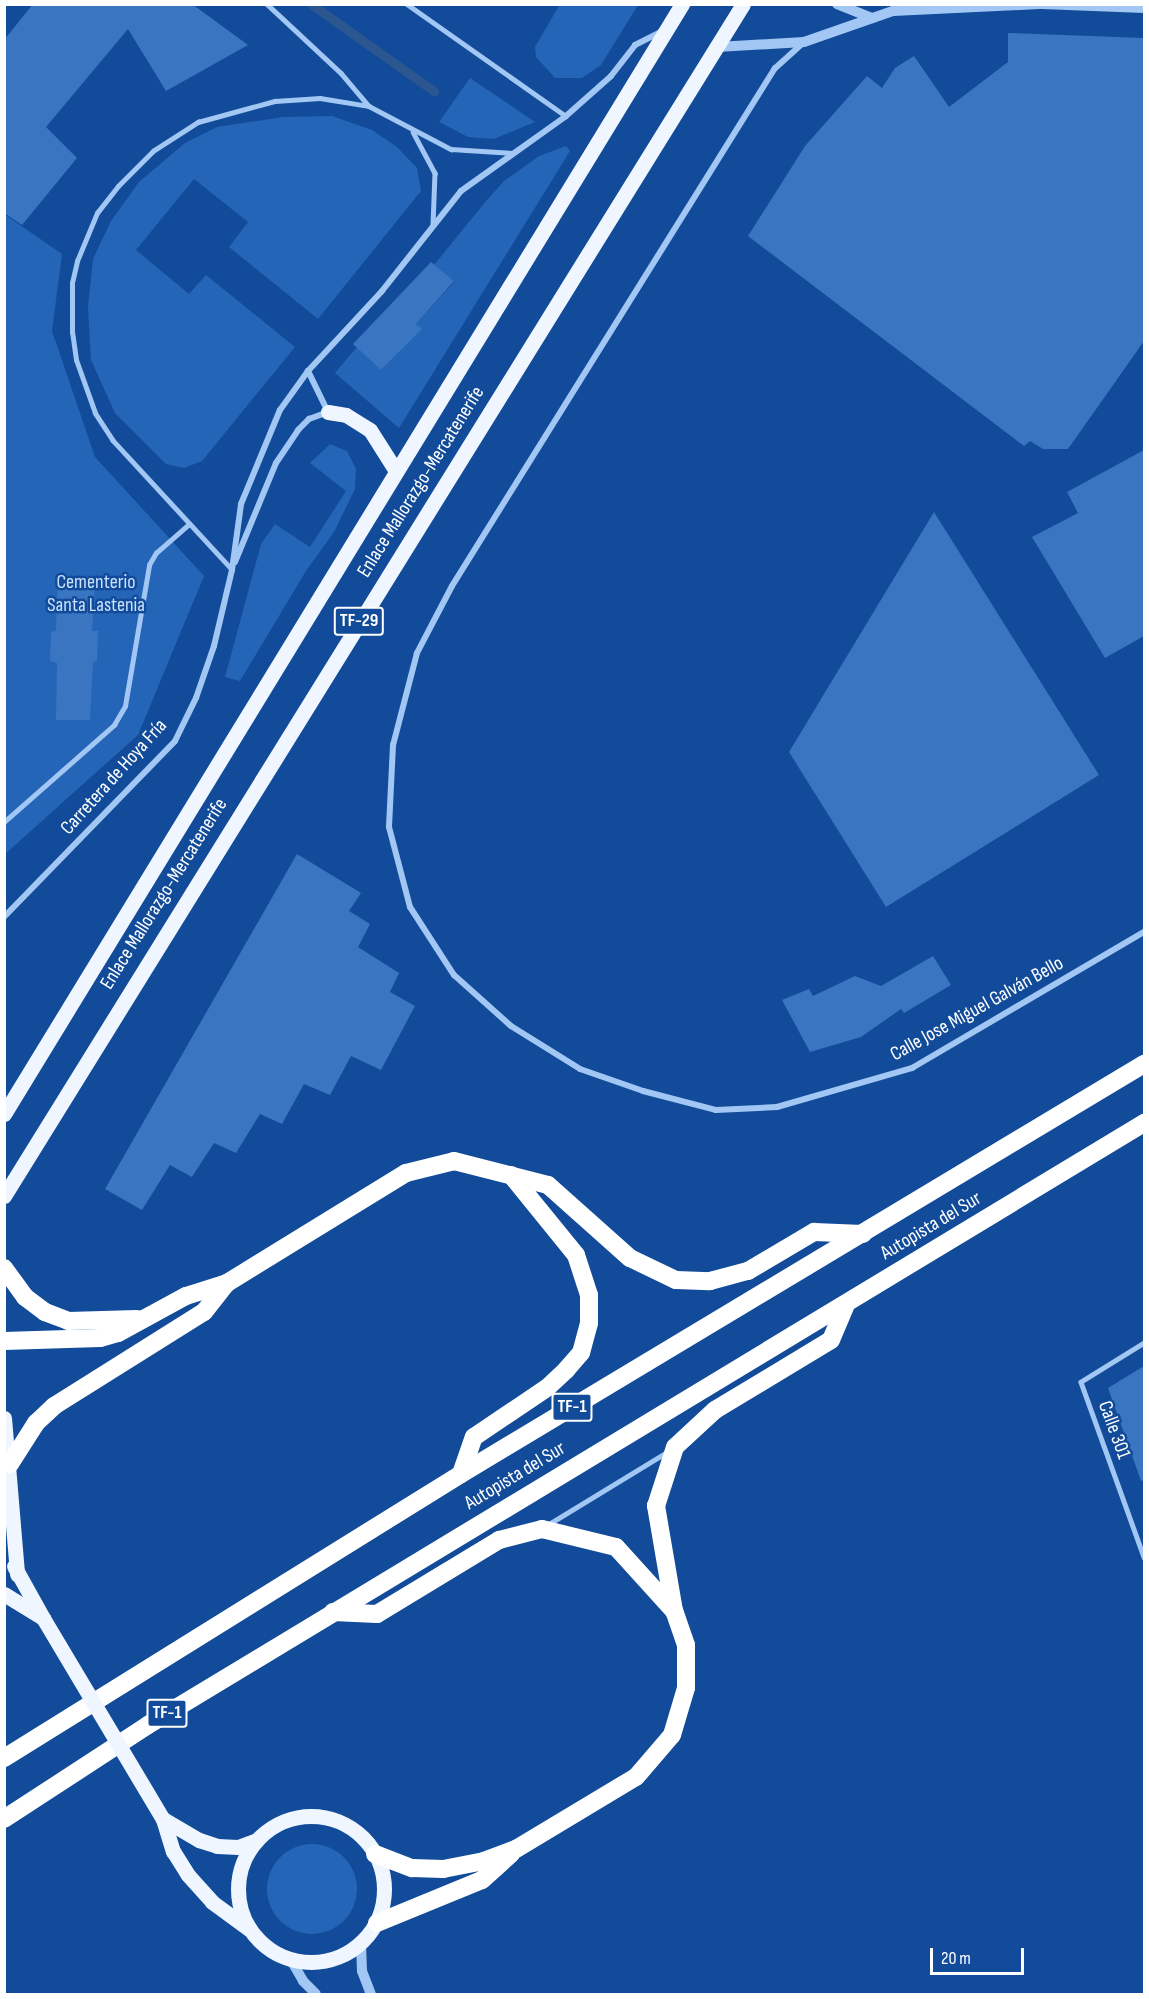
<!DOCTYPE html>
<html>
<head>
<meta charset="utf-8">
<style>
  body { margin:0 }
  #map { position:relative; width:1149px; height:1999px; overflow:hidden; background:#114b99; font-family:"Sofia Sans Condensed",sans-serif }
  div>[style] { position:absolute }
  .green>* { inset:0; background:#2465b8 }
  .round { border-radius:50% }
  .stream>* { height:9px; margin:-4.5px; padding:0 4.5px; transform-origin:4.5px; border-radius:4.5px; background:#2b5690 }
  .building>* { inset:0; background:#3a75c1 }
  .service>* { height:4.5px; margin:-2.25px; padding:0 2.25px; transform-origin:2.25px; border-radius:2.25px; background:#a3c7f4 }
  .minor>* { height:6px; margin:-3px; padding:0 3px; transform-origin:3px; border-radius:3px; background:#a3c7f4 }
  .tertiary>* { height:10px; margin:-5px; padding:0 5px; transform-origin:5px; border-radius:5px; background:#a3c7f4 }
  .primary>* { height:15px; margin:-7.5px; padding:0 7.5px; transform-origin:7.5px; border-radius:7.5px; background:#f0f6ff }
  .primary>.ring { margin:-7.5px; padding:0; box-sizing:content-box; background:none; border:15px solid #f0f6ff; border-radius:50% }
  .motorway>* { height:18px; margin:-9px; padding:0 9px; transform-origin:9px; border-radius:9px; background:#fff }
  .primary-bridge>* { height:15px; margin:-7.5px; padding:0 7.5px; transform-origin:7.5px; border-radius:7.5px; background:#f0f6ff }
  span { translate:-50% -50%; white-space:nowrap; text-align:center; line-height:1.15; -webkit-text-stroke:5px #114b99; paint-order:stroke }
  .shield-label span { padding:2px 4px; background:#114b99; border:2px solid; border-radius:4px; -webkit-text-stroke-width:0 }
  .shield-label { font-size:18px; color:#fff; font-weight:700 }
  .street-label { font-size:20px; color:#fff }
  .park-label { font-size:20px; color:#cbe2fe }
  .frame { position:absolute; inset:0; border:6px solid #fff; pointer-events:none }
  .scale { position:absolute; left:930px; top:1948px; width:94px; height:27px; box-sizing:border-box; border:3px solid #fff; border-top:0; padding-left:8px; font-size:18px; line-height:21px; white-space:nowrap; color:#fff; -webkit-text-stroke:4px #114b99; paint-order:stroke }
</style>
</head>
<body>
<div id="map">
  <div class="green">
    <div style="clip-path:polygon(560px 4px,638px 4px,638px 5px,601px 65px,582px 78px,555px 78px,536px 57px,535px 47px)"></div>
    <div style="clip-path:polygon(470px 78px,535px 122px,494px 139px,468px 137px,439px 122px)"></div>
    <div style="clip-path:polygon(332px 116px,372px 130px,397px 147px,417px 168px,421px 191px,318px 319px,229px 247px,248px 222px,194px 179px,136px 250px,189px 294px,206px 275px,295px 347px,202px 461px,184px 468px,166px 464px,115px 413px,91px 360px,88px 307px,93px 259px,111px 221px,139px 182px,185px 143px,217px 127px,283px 117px)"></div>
    <div style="clip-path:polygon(566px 146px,570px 151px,399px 428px,335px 373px,357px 347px,381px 370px,421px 329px,416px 324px,454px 282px,434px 265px,486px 201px,504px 181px,539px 156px)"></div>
    <div style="clip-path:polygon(4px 214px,62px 254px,52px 331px,95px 457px,204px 576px,138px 735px,5px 854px)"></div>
    <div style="clip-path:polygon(330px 444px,347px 451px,356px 469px,355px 489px,334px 532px,306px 571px,240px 681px,225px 677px,261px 544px,275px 524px,310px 547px,346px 491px,310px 463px)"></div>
    <div class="round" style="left:267px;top:1844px;width:90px;height:90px"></div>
  </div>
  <div class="stream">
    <div style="left:311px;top:4px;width:151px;rotate:35.3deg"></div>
  </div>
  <div class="building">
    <div style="clip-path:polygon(33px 4px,192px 4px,248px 45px,166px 91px,128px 29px,46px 127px,77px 158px,22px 225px,4px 213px,4px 40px)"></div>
    <div style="clip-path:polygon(1008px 33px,1144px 38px,1144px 341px,1068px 449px,1043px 449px,1030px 441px,1024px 446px,748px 236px,805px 146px,867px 76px,882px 88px,895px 68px,914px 56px,949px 107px,1008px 62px)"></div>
    <div style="clip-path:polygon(431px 262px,454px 281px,416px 324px,422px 329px,381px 370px,353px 344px)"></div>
    <div style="clip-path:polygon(1144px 450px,1144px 636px,1105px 658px,1032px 537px,1078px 513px,1067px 492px)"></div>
    <div style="clip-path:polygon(934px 512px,1099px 775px,886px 907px,789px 752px)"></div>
    <div style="clip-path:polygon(58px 575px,95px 577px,92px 631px,98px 631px,97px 661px,93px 662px,90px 720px,56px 720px,57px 663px,50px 661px,51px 632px,56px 631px)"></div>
    <div style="clip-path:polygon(297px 854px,361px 893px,349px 911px,370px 924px,358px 947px,399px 973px,390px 992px,415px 1006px,381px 1070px,351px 1056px,330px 1095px,304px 1084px,282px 1124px,260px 1114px,236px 1153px,214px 1143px,192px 1177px,170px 1165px,142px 1210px,105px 1189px)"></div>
    <div style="clip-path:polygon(933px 956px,951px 985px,904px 1013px,901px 1009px,861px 1037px,810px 1052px,782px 1000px,809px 989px,813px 996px,855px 976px,881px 986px)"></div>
    <div style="clip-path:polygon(1144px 1366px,1144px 1480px,1141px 1481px,1108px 1388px)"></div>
  </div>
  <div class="service">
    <div style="left:267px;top:4px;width:101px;rotate:43deg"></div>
    <div style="left:341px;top:73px;width:43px;rotate:49.7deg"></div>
    <div style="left:369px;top:106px;width:93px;rotate:27.7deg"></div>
    <div style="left:451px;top:149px;width:62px;rotate:3.7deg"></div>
    <div style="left:407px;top:4px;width:194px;rotate:35.2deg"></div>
    <div style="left:413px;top:132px;width:47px;rotate:61.8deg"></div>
    <div style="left:435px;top:173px;width:53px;rotate:92.2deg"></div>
    <div style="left:232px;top:570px;width:176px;rotate:-132.7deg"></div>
    <div style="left:113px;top:441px;width:33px;rotate:-123deg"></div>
    <div style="left:95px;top:413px;width:56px;rotate:-109.7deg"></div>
    <div style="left:76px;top:360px;width:27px;rotate:-98deg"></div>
    <div style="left:72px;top:333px;width:50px;rotate:-90deg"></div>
    <div style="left:72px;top:283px;width:23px;rotate:-77deg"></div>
    <div style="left:77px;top:261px;width:52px;rotate:-67.4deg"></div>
    <div style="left:97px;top:213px;width:34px;rotate:-52deg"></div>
    <div style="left:118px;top:186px;width:49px;rotate:-45deg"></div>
    <div style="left:153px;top:151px;width:54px;rotate:-32.8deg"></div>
    <div style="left:198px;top:122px;width:80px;rotate:-15.3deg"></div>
    <div style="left:275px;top:101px;width:45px;rotate:-3.8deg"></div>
    <div style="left:320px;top:98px;width:50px;rotate:9.3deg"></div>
    <div style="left:4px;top:822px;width:147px;rotate:-41.4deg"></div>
    <div style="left:114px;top:725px;width:22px;rotate:-60deg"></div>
    <div style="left:125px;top:706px;width:143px;rotate:-80.3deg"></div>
    <div style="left:149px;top:565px;width:14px;rotate:-60deg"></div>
    <div style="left:156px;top:553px;width:44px;rotate:-41.3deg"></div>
    <div style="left:1144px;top:1343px;width:74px;rotate:148.2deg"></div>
    <div style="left:1081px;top:1382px;width:186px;rotate:70.2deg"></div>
    <div style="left:549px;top:1524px;width:138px;rotate:-31.4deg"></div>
  </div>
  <div class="minor">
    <div style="left:803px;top:43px;width:38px;rotate:138deg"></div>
    <div style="left:775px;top:68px;width:610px;rotate:121.95deg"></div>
    <div style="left:452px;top:586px;width:76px;rotate:117.6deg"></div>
    <div style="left:417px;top:653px;width:95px;rotate:104.6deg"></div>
    <div style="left:393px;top:745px;width:82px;rotate:92.8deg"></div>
    <div style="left:389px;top:827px;width:83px;rotate:75.3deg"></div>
    <div style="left:410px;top:907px;width:81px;rotate:57.1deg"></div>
    <div style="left:454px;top:975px;width:76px;rotate:41.8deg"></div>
    <div style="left:511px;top:1026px;width:81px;rotate:31.9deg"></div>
    <div style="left:580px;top:1069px;width:67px;rotate:19.2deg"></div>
    <div style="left:643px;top:1091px;width:75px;rotate:14.6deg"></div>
    <div style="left:716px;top:1110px;width:61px;rotate:-2.8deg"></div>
    <div style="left:777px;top:1107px;width:141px;rotate:-16.1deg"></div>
    <div style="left:912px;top:1068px;width:269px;rotate:-30.4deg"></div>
    <div style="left:235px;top:562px;width:107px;rotate:-67.5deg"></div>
    <div style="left:276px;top:463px;width:40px;rotate:-56deg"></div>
    <div style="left:298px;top:430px;width:16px;rotate:-45deg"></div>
    <div style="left:309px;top:419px;width:20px;rotate:-20deg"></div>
    <div style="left:328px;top:412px;width:46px;rotate:-116deg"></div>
    <div style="left:4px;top:917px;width:245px;rotate:-45.8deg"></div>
    <div style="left:175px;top:741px;width:48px;rotate:-64deg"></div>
    <div style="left:196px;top:698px;width:55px;rotate:-70.9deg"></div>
    <div style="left:214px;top:646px;width:78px;rotate:-76.7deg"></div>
    <div style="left:232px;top:570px;width:67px;rotate:-82.2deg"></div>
    <div style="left:241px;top:504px;width:102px;rotate:-67.5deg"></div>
    <div style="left:280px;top:410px;width:48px;rotate:-54.3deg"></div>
    <div style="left:308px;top:371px;width:109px;rotate:-47.2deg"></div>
    <div style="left:382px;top:291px;width:127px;rotate:-51.7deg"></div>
    <div style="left:461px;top:191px;width:129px;rotate:-35.5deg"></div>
    <div style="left:566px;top:116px;width:60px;rotate:-41.6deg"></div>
    <div style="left:611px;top:76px;width:39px;rotate:-52deg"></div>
    <div style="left:635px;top:45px;width:29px;rotate:-27deg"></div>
  </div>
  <div class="tertiary">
    <div style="left:837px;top:4px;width:38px;rotate:22deg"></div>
    <div style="left:1042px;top:4px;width:102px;rotate:2.2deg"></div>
    <div style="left:717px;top:47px;width:87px;rotate:-3.3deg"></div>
    <div style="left:804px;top:42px;width:94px;rotate:-19.2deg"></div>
    <div style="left:893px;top:11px;width:146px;rotate:-2.7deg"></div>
    <div style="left:361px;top:1943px;width:28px;rotate:88deg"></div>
    <div style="left:362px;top:1971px;width:25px;rotate:69deg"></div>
    <div style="left:291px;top:1960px;width:24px;rotate:60deg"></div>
    <div style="left:303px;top:1981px;width:18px;rotate:45deg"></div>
  </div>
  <div class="primary">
    <div style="left:328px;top:412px;width:18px;rotate:9deg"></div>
    <div style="left:346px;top:415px;width:28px;rotate:32deg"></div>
    <div style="left:370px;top:430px;width:49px;rotate:57.6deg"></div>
    <div style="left:4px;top:1114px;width:1301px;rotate:-58.58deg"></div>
    <div style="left:4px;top:1196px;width:1402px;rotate:-58.2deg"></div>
    <div style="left:4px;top:1418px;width:157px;rotate:85.2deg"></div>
    <div style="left:14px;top:1566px;width:60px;rotate:60.9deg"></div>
    <div style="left:4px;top:1594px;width:46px;rotate:31.6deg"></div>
    <div class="ring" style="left:238px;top:1816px;width:131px;height:131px"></div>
    <div style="left:163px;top:1819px;width:34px;rotate:73deg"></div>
    <div style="left:173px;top:1851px;width:28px;rotate:58deg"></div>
    <div style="left:188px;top:1875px;width:36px;rotate:48deg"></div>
    <div style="left:212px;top:1902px;width:46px;rotate:36.1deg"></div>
    <div style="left:163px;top:1819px;width:42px;rotate:30.3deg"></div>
    <div style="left:199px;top:1840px;width:19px;rotate:18deg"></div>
    <div style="left:217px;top:1846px;width:21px;rotate:3deg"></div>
    <div style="left:238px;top:1847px;width:20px;rotate:-20deg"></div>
  </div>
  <div class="motorway">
    <div style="left:4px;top:1268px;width:36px;rotate:54deg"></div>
    <div style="left:25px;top:1297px;width:25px;rotate:37deg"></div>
    <div style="left:45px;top:1312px;width:25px;rotate:21deg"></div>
    <div style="left:68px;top:1321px;width:69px;rotate:-1.7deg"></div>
    <div style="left:4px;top:1341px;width:96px;rotate:-1.8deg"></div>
    <div style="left:100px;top:1338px;width:19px;rotate:-16deg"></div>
    <div style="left:118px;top:1333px;width:77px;rotate:-28.6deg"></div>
    <div style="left:186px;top:1296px;width:43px;rotate:-17.6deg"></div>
    <div style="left:227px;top:1283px;width:210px;rotate:-31.6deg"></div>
    <div style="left:406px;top:1173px;width:49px;rotate:-14deg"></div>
    <div style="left:454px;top:1161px;width:97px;rotate:14.3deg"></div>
    <div style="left:548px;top:1185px;width:110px;rotate:41.7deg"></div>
    <div style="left:630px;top:1258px;width:51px;rotate:25.6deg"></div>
    <div style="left:676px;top:1280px;width:34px;rotate:2deg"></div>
    <div style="left:710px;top:1281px;width:39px;rotate:-15deg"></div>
    <div style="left:748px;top:1271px;width:77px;rotate:-30.6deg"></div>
    <div style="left:814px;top:1232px;width:49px;rotate:2.3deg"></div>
    <div style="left:10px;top:1464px;width:49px;rotate:-57.6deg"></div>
    <div style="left:36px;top:1423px;width:25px;rotate:-43deg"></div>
    <div style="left:54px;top:1406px;width:177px;rotate:-32.1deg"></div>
    <div style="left:204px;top:1312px;width:37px;rotate:-52deg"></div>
    <div style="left:461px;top:1474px;width:39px;rotate:-71deg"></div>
    <div style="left:474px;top:1437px;width:89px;rotate:-34deg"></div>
    <div style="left:548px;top:1387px;width:25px;rotate:-43deg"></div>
    <div style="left:566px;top:1370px;width:23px;rotate:-49deg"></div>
    <div style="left:581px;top:1353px;width:31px;rotate:-75deg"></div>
    <div style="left:589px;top:1323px;width:28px;rotate:-90deg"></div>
    <div style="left:589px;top:1295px;width:42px;rotate:-108deg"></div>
    <div style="left:576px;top:1255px;width:103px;rotate:-129.1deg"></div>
    <div style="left:333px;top:1612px;width:44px;rotate:2.6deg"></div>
    <div style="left:377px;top:1614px;width:143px;rotate:-31.2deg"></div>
    <div style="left:499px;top:1540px;width:44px;rotate:-14.3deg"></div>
    <div style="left:542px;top:1529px;width:76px;rotate:13.7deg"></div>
    <div style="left:616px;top:1547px;width:86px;rotate:47.8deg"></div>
    <div style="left:4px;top:1758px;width:538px;rotate:-31.86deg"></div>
    <div style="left:461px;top:1474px;width:797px;rotate:-30.98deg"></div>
    <div style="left:4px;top:1819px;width:172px;rotate:-33.1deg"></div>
    <div style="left:148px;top:1725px;width:1164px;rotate:-31.15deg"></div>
    <div style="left:375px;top:1854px;width:40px;rotate:21deg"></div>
    <div style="left:412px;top:1868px;width:31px;rotate:2deg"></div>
    <div style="left:443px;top:1869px;width:42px;rotate:-11deg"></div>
    <div style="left:484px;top:1861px;width:34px;rotate:-21deg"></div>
    <div style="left:516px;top:1849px;width:140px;rotate:-31deg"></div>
    <div style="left:636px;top:1777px;width:55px;rotate:-49.4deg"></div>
    <div style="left:672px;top:1735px;width:49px;rotate:-73.4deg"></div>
    <div style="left:686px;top:1688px;width:43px;rotate:-90deg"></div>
    <div style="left:686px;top:1645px;width:36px;rotate:-109deg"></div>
    <div style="left:674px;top:1611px;width:107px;rotate:-99.7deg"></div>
    <div style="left:656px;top:1506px;width:62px;rotate:-72.1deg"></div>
    <div style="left:675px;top:1447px;width:54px;rotate:-42.8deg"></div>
    <div style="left:715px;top:1410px;width:135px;rotate:-31.1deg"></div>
    <div style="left:831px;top:1340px;width:39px;rotate:-67deg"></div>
    <div style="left:377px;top:1923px;width:113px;rotate:-22.3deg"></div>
    <div style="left:482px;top:1880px;width:39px;rotate:-42deg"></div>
  </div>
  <div class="primary-bridge">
    <div style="left:43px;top:1618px;width:234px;rotate:59.2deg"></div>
  </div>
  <div class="shield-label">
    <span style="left:359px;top:621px">TF-29</span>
    <span style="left:572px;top:1407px">TF-1</span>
    <span style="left:167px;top:1713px">TF-1</span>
  </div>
  <div class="street-label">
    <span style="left:421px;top:482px;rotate:-58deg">Enlace Mallorazgo-Mercatenerife</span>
    <span style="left:114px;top:777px;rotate:-48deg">Carretera de Hoya Fría</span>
    <span style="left:164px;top:894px;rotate:-58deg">Enlace Mallorazgo-Mercatenerife</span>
    <span style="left:977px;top:1009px;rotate:-29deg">Calle Jose Miguel Galván Bello</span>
    <span style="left:931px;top:1226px;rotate:-31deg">Autopista del Sur</span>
    <span style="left:1114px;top:1430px;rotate:70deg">Calle 301</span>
    <span style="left:515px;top:1476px;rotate:-31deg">Autopista del Sur</span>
  </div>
  <div class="park-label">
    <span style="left:96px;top:594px">Cementerio<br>Santa Lastenia</span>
  </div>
  <div class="frame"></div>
  <div class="scale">20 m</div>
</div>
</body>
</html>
